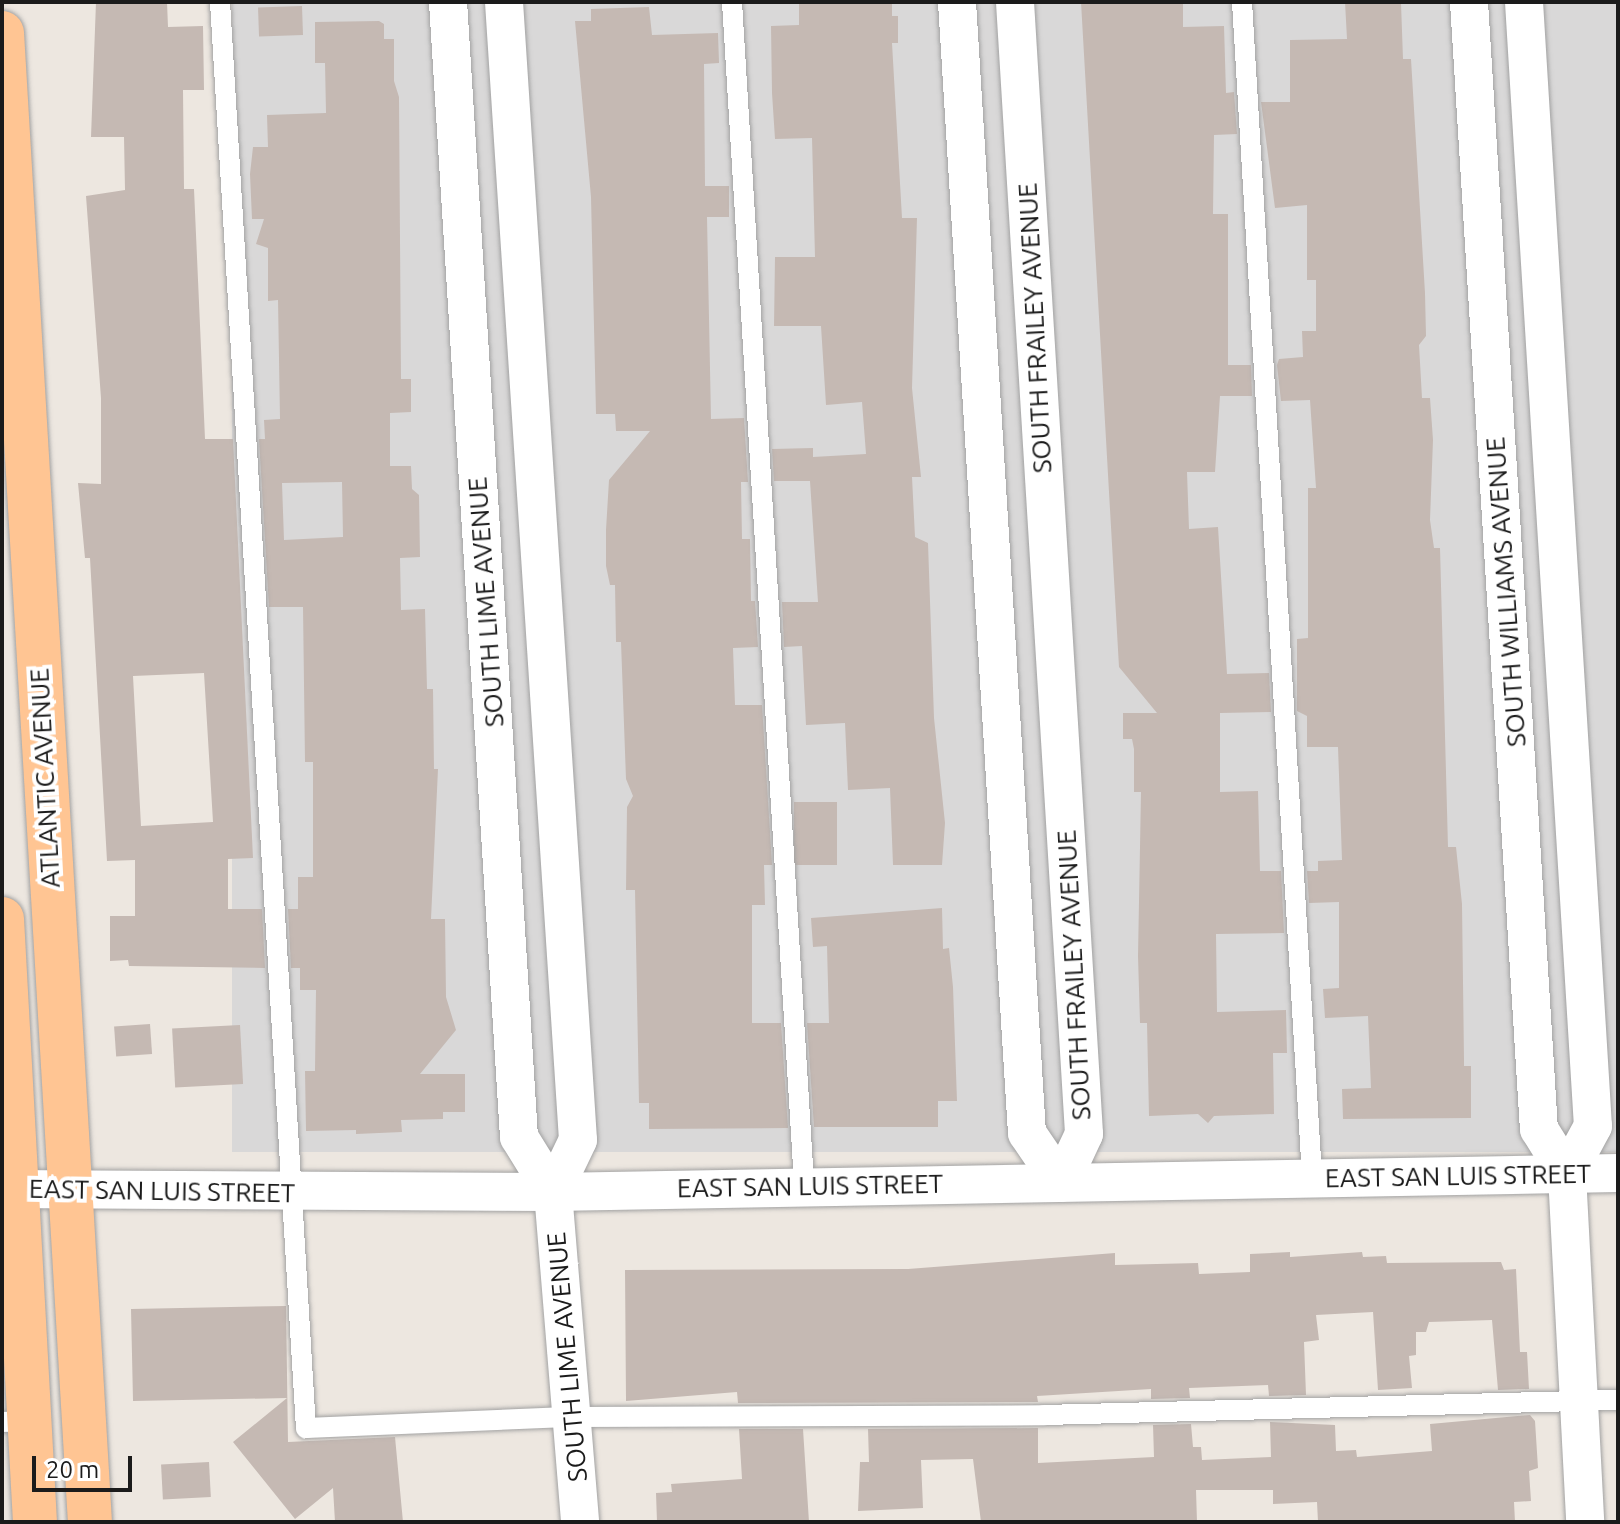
<!DOCTYPE html>
<html>
<head>
<meta charset="utf-8">
<style>
  body { margin:0 }
  #map { position:relative; width:1620px; height:1524px; overflow:hidden; background:#ede7e0; font-family:Ubuntu,sans-serif }
  div>[style] { position:absolute }
  .residential>* { inset:0; background:#d9d8d8; transform-origin:0 0 }
  .building>* { inset:0; background:#c5b9b3; transform-origin:0 0 }
  .roads { filter:drop-shadow(0 0 2px #a2a2a2) drop-shadow(0 0 2px #a2a2a2) }
  .service>* { height:20px; margin:-10px; padding:0 10px; transform-origin:10px; border-radius:10px; background:#fff }
  .minor>* { height:38px; margin:-19px; padding:0 19px; transform-origin:19px; border-radius:19px; background:#fff }
  .primary>* { height:44px; margin:-22px; padding:0 22px; transform-origin:22px; border-radius:22px; background:#ffc593 }
  span { translate:-50% -50%; white-space:nowrap; text-align:center; line-height:1.15; -webkit-text-stroke:8px #fff; paint-order:stroke }
  .street-label { font-size:26px; color:#1b1b1b }
  .frame { position:absolute; inset:0; border:4px solid #1b1b1b; pointer-events:none }
  .scale { position:absolute; left:32px; top:1456px; width:100px; height:36px; box-sizing:border-box; border:4px solid #1b1b1b; border-top:0; padding-left:10px; font-size:24px; line-height:28px; white-space:nowrap; color:#1b1b1b; -webkit-text-stroke:6px #fff; paint-order:stroke }
</style>
</head>
<body>
<div id="map">
  <div class="residential">
    <div style="left:232px;top:2px;width:1386px;height:1150px"></div>
  </div>
  <div class="building">
    <div style="clip-path:polygon(evenodd,96px 2px,167px 2px,168px 27px,203px 26px,204px 90px,183px 90px,184px 189px,194px 189px,205px 439px,233px 439px,253px 858px,228px 859px,228px 909px,262px 909px,265px 968px,129px 966px,128px 960px,110px 961px,110px 916px,135px 916px,135px 860px,107px 861px,90px 558px,85px 558px,78px 483px,101px 484px,101px 398px,86px 196px,125px 190px,124px 137px,91px 137px,96px 2px,204px 673px,213px 822px,141px 826px,133px 676px,204px 673px)"></div>
    <div style="clip-path:polygon(799px 2px,892px 2px,892px 16px,898px 16px,898px 43px,892px 43px,902px 218px,917px 218px,912px 388px,921px 477px,912px 477px,915px 537px,928px 543px,934px 718px,945px 823px,942px 865px,893px 865px,890px 788px,848px 790px,845px 723px,806px 725px,802px 646px,784px 647px,782px 602px,818px 602px,810px 481px,774px 481px,772px 449px,813px 448px,813px 457px,866px 454px,862px 402px,826px 405px,821px 326px,774px 326px,775px 257px,815px 257px,812px 138px,775px 139px,772px 93px,771px 26px,799px 25px)"></div>
    <div style="clip-path:polygon(1081px 2px,1183px 2px,1183px 27px,1224px 26px,1226px 93px,1234px 92px,1237px 134px,1214px 135px,1213px 214px,1228px 214px,1228px 365px,1251px 365px,1252px 396px,1220px 396px,1215px 472px,1187px 472px,1189px 529px,1218px 527px,1227px 674px,1269px 673px,1271px 712px,1220px 713px,1220px 792px,1258px 791px,1260px 871px,1281px 871px,1284px 933px,1216px 934px,1217px 1012px,1286px 1010px,1287px 1053px,1273px 1053px,1274px 1114px,1214px 1116px,1208px 1123px,1198px 1114px,1149px 1116px,1147px 1023px,1140px 1023px,1138px 956px,1141px 792px,1134px 792px,1134px 749px,1132px 739px,1123px 739px,1123px 713px,1157px 713px,1119px 667px)"></div>
    <div style="clip-path:polygon(1345px 2px,1401px 3px,1403px 59px,1411px 59px,1425px 293px,1426px 336px,1419px 345px,1422px 398px,1430px 398px,1433px 440px,1430px 520px,1434px 548px,1440px 548px,1448px 847px,1456px 847px,1462px 904px,1464px 1059px,1464px 1066px,1471px 1066px,1471px 1118px,1343px 1119px,1342px 1089px,1371px 1088px,1368px 1016px,1325px 1018px,1323px 989px,1339px 988px,1339px 902px,1309px 903px,1307px 871px,1318px 871px,1318px 861px,1342px 860px,1338px 747px,1307px 747px,1307px 716px,1297px 711px,1297px 639px,1308px 638px,1308px 488px,1316px 488px,1310px 400px,1281px 401px,1277px 365px,1279px 359px,1303px 357px,1302px 331px,1316px 331px,1316px 280px,1307px 280px,1307px 205px,1275px 208px,1261px 102px,1290px 102px,1290px 40px,1347px 39px)"></div>
    <div style="left:302px;top:6px;width:29px;height:44px;rotate:88deg"></div>
    <div style="clip-path:polygon(649px 7px,652px 35px,718px 33px,719px 63px,704px 64px,705px 186px,729px 186px,729px 217px,707px 217px,711px 419px,744px 418px,748px 482px,741px 482px,742px 539px,750px 539px,751px 601px,755px 601px,758px 647px,733px 648px,735px 705px,762px 705px,772px 865px,764px 865px,765px 905px,752px 905px,752px 1023px,781px 1023px,788px 1128px,649px 1129px,649px 1103px,639px 1103px,635px 890px,626px 890px,627px 807px,633px 796px,626px 779px,621px 642px,616px 642px,615px 585px,610px 585px,606px 566px,606px 530px,609px 480px,650px 431px,616px 431px,615px 414px,596px 414px,591px 197px,575px 21px,591px 21px,591px 9px)"></div>
    <div style="clip-path:polygon(evenodd,379px 21px,384px 24px,384px 39px,394px 39px,394px 81px,399px 97px,401px 379px,411px 379px,411px 412px,390px 413px,390px 466px,411px 466px,412px 489px,419px 495px,420px 557px,400px 558px,401px 610px,425px 609px,427px 689px,433px 689px,434px 769px,438px 769px,431px 919px,445px 919px,446px 997px,456px 1030px,420px 1074px,465px 1074px,465px 1112px,443px 1112px,443px 1119px,401px 1120px,402px 1132px,356px 1134px,356px 1130px,306px 1131px,305px 1071px,315px 1071px,316px 990px,300px 990px,300px 968px,291px 968px,288px 909px,298px 909px,298px 877px,313px 877px,313px 762px,305px 762px,303px 607px,269px 607px,259px 439px,265px 439px,264px 420px,280px 419px,278px 300px,268px 301px,268px 248px,256px 244px,264px 219px,252px 219px,250px 174px,253px 147px,268px 147px,267px 115px,326px 113px,325px 63px,315px 63px,315px 22px,379px 21px,342px 482px,343px 537px,284px 540px,282px 483px,342px 482px)"></div>
    <div style="left:794px;top:802px;width:43px;height:63px"></div>
    <div style="clip-path:polygon(942px 908px,943px 949px,949px 948px,953px 987px,957px 1101px,938px 1101px,938px 1127px,814px 1127px,807px 1023px,829px 1023px,827px 946px,813px 947px,811px 918px)"></div>
    <div style="left:150px;top:1024px;width:30px;height:36px;rotate:86deg"></div>
    <div style="left:240px;top:1025px;width:59px;height:68px;rotate:87deg"></div>
    <div style="clip-path:polygon(1290px 1252px,1290px 1257px,1362px 1252px,1363px 1257px,1386px 1256px,1387px 1263px,1501px 1262px,1504px 1270px,1516px 1269px,1520px 1352px,1527px 1352px,1529px 1389px,1498px 1390px,1492px 1320px,1429px 1322px,1426px 1332px,1416px 1332px,1416px 1355px,1409px 1356px,1412px 1388px,1378px 1390px,1373px 1312px,1316px 1315px,1319px 1340px,1304px 1342px,1306px 1395px,1269px 1396px,1268px 1385px,1189px 1388px,1190px 1398px,1151px 1399px,1151px 1389px,1037px 1396px,1038px 1402px,738px 1403px,737px 1392px,626px 1401px,625px 1270px,908px 1269px,1115px 1253px,1115px 1265px,1198px 1263px,1199px 1274px,1250px 1272px,1250px 1254px)"></div>
    <div style="clip-path:polygon(286px 1306px,288px 1442px,395px 1437px,403px 1522px,335px 1522px,333px 1488px,295px 1519px,233px 1442px,287px 1398px,133px 1401px,131px 1309px)"></div>
    <div style="clip-path:polygon(1530px 1415px,1535px 1421px,1538px 1468px,1529px 1471px,1531px 1501px,1514px 1502px,1515px 1522px,1318px 1522px,1317px 1502px,1273px 1504px,1273px 1490px,1196px 1490px,1197px 1522px,981px 1522px,973px 1459px,921px 1460px,923px 1508px,858px 1511px,860px 1462px,869px 1462px,868px 1429px,1038px 1428px,1038px 1463px,1154px 1457px,1153px 1425px,1191px 1424px,1193px 1447px,1201px 1447px,1202px 1460px,1271px 1457px,1270px 1422px,1335px 1425px,1336px 1451px,1356px 1450px,1357px 1457px,1432px 1451px,1430px 1424px)"></div>
    <div style="clip-path:polygon(739px 1429px,803px 1429px,809px 1522px,657px 1522px,656px 1493px,672px 1492px,671px 1484px,742px 1479px)"></div>
    <div style="left:209px;top:1462px;width:35px;height:48px;rotate:87deg"></div>
  </div>
  <div class="roads">
    <div class="service">
      <div style="left:220px;top:2px;width:1429px;rotate:86.55deg"></div>
      <div style="left:306px;top:1428px;width:267px;rotate:-2.4deg"></div>
      <div style="left:573px;top:1417px;width:471px;rotate:-0.2deg"></div>
      <div style="left:1044px;top:1415px;width:574px;rotate:-1.5deg"></div>
      <div style="left:732px;top:2px;width:1184px;rotate:86.51deg"></div>
      <div style="left:1242px;top:2px;width:1178px;rotate:86.59deg"></div>
      <div style="left:2px;top:1422px;width:29px;rotate:-2deg"></div>
    </div>
    <div class="minor">
      <div style="left:448px;top:2px;width:1137px;rotate:86.42deg"></div>
      <div style="left:519px;top:1137px;width:65px;rotate:58.3deg"></div>
      <div style="left:553px;top:1192px;width:331px;rotate:85.3deg"></div>
      <div style="left:504px;top:2px;width:1140px;rotate:86.28deg"></div>
      <div style="left:578px;top:1140px;width:58px;rotate:115.7deg"></div>
      <div style="left:957px;top:2px;width:1133px;rotate:86.46deg"></div>
      <div style="left:1027px;top:1133px;width:60px;rotate:55.8deg"></div>
      <div style="left:1015px;top:2px;width:1134px;rotate:86.51deg"></div>
      <div style="left:1084px;top:1134px;width:54px;rotate:115.1deg"></div>
      <div style="left:1469px;top:2px;width:1129px;rotate:86.45deg"></div>
      <div style="left:1539px;top:1129px;width:53px;rotate:58.1deg"></div>
      <div style="left:1567px;top:1174px;width:348px;rotate:87deg"></div>
      <div style="left:1524px;top:2px;width:1126px;rotate:86.49deg"></div>
      <div style="left:1593px;top:1126px;width:55px;rotate:118.4deg"></div>
      <div style="left:2px;top:1189px;width:551px;rotate:0.31deg"></div>
      <div style="left:553px;top:1192px;width:1065px;rotate:-1.02deg"></div>
    </div>
    <div class="primary">
      <div style="left:2px;top:33px;width:1492px;rotate:86.62deg"></div>
      <div style="left:2px;top:919px;width:604px;rotate:86.87deg"></div>
    </div>
  </div>
  <div class="street-label">
    <span style="left:1035px;top:328px;rotate:-93deg">SOUTH FRAILEY AVENUE</span>
    <span style="left:1506px;top:592px;rotate:-94deg">SOUTH WILLIAMS AVENUE</span>
    <span style="left:486px;top:602px;rotate:-94deg">SOUTH LIME AVENUE</span>
    <span style="left:45px;top:778px;rotate:-93deg">ATLANTIC AVENUE</span>
    <span style="left:1074px;top:975px;rotate:-93deg">SOUTH FRAILEY AVENUE</span>
    <span style="left:1458px;top:1176px;rotate:-1deg">EAST SAN LUIS STREET</span>
    <span style="left:810px;top:1186px;rotate:-1deg">EAST SAN LUIS STREET</span>
    <span style="left:162px;top:1191px;rotate:1deg">EAST SAN LUIS STREET</span>
    <span style="left:567px;top:1357px;rotate:-95deg">SOUTH LIME AVENUE</span>
  </div>
  <div class="frame"></div>
  <div class="scale">20 m</div>
</div>
</body>
</html>
